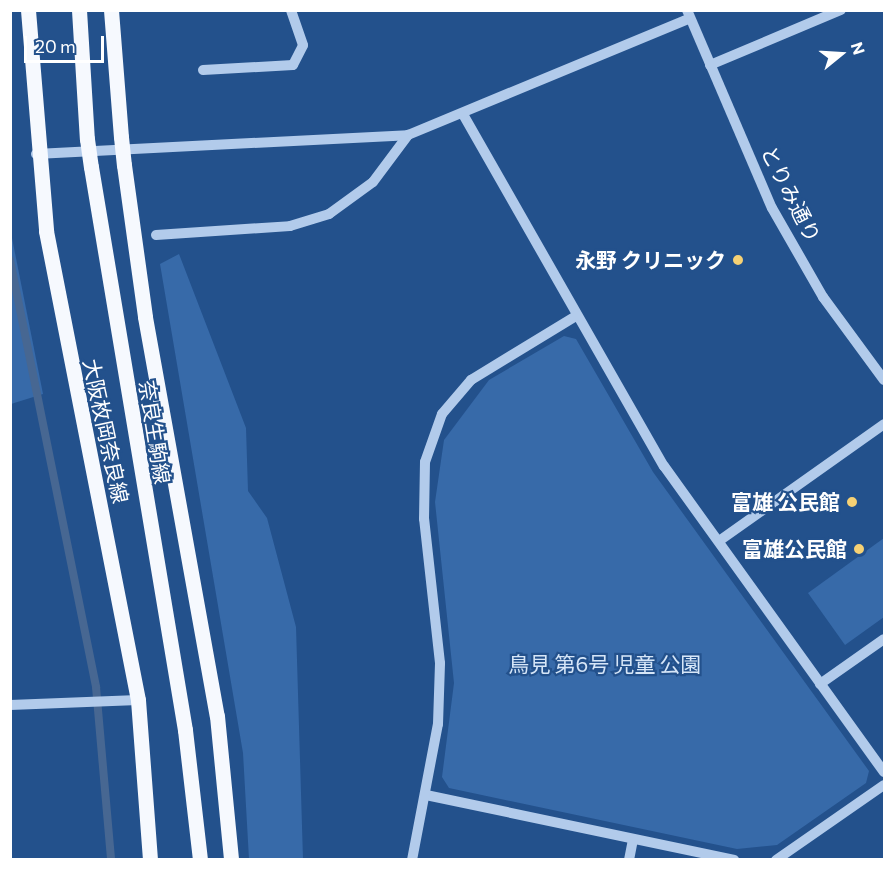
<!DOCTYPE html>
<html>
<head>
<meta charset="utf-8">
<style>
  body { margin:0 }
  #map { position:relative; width:895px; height:870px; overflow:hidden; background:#23518c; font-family:Commissioner,"Noto Sans JP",sans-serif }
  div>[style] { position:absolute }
  .green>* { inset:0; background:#376aa9 }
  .stream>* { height:8px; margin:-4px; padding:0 4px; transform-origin:4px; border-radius:4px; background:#476792 }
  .minor>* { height:10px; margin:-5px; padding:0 5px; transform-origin:5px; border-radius:5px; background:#b2cbeb }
  .major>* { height:15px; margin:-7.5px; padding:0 7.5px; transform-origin:7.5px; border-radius:7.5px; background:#f6f9fe }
  .major-bridge>* { height:15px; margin:-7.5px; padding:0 7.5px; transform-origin:7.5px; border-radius:7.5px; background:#f6f9fe }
  .dots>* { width:16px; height:16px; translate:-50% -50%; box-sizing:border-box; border:3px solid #23518c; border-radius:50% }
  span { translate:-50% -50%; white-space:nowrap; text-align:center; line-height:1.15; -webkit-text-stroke:4.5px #23518c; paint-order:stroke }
  .street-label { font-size:21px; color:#fff }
  .poi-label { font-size:21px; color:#fff; font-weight:700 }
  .right { translate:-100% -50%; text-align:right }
  .park-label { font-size:21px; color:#d6e6f8 }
  .frame { position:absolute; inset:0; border:12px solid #fff; pointer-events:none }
  .north { position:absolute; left:811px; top:24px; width:60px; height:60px; -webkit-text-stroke:4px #23518c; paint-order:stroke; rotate:72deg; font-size:16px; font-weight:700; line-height:24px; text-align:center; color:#fff }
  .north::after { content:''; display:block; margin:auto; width:21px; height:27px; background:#fff; clip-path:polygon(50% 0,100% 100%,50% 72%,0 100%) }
  .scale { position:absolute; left:24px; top:36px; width:80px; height:27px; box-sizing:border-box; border:3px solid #fff; border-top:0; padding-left:8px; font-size:18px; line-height:21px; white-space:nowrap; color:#fff; -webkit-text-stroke:4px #23518c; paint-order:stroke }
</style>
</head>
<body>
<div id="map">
  <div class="green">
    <div style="clip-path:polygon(11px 233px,43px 394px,11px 404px,10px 404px)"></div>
    <div style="clip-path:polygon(179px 254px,246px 428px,248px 491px,267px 518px,296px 627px,303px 859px,249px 859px,243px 753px,160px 264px)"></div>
    <div style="clip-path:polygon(564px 336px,576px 339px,653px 472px,869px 771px,866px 783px,777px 845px,737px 849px,449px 788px,442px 777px,454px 683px,435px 502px,444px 440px,489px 380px)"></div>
    <div style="clip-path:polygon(884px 538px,884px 617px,845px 645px,808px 593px)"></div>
  </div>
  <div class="stream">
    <div style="left:10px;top:260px;width:436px;rotate:78.6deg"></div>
    <div style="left:96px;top:687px;width:174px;rotate:85deg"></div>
  </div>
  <div class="minor">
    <div style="left:687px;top:10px;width:215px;rotate:66.8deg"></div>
    <div style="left:772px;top:208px;width:103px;rotate:60.2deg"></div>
    <div style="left:823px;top:297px;width:103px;rotate:53.7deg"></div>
    <div style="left:710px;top:65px;width:142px;rotate:-22.8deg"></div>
    <div style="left:203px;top:70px;width:90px;rotate:-3.2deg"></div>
    <div style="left:293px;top:65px;width:22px;rotate:-63deg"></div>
    <div style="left:303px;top:45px;width:37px;rotate:-109deg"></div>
    <div style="left:464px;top:116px;width:403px;rotate:60.3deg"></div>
    <div style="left:664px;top:466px;width:377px;rotate:54.3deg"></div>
    <div style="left:36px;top:154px;width:372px;rotate:-2.9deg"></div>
    <div style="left:408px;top:135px;width:305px;rotate:-22.5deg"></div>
    <div style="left:156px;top:235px;width:134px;rotate:-3.8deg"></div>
    <div style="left:290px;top:226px;width:41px;rotate:-17.1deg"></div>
    <div style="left:329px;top:214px;width:54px;rotate:-36deg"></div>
    <div style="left:373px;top:182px;width:59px;rotate:-53.3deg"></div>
    <div style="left:719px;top:541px;width:202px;rotate:-35.3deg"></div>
    <div style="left:820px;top:684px;width:78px;rotate:-35.1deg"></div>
    <div style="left:10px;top:705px;width:128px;rotate:-2.2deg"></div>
    <div style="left:426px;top:795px;width:315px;rotate:11.9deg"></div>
    <div style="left:412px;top:860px;width:138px;rotate:-79.2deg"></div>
    <div style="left:438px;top:724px;width:61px;rotate:-88.1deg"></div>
    <div style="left:440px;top:663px;width:145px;rotate:-96.3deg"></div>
    <div style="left:424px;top:519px;width:57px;rotate:-89deg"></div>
    <div style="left:425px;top:462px;width:51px;rotate:-70.5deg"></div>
    <div style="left:442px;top:414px;width:45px;rotate:-49.5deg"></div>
    <div style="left:471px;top:380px;width:123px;rotate:-31.4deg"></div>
    <div style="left:629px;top:860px;width:21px;rotate:-79deg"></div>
    <div style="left:776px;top:860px;width:131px;rotate:-34.8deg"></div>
  </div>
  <div class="major">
    <div style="left:28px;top:10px;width:222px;rotate:85.3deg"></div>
    <div style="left:46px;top:231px;width:478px;rotate:78.9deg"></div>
    <div style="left:138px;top:700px;width:160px;rotate:85.7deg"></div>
    <div style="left:79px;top:10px;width:129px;rotate:86.5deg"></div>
    <div style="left:111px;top:10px;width:127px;rotate:85.5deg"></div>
    <div style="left:124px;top:165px;width:153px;rotate:82.1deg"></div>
    <div style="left:145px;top:317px;width:405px;rotate:79.8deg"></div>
    <div style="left:217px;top:716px;width:145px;rotate:84.4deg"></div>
    <div style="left:91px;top:167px;width:571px;rotate:80.52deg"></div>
    <div style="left:185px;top:730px;width:131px;rotate:83.4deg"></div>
  </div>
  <div class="major-bridge">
    <div style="left:121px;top:137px;width:28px;rotate:84deg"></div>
    <div style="left:87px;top:139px;width:28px;rotate:82deg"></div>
  </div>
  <div class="dots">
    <div style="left:738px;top:260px;background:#f6d174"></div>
    <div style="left:852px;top:502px;background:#f6d174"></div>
    <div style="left:859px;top:549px;background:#f6d174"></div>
  </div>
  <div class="street-label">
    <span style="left:791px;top:194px;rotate:63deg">とりみ通り</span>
    <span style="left:106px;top:431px;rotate:78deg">大阪枚岡奈良線</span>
    <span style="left:155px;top:432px;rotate:81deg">奈良生駒線</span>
  </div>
  <div class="poi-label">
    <span class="right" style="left:726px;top:260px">永野 クリニック</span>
    <span class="right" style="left:840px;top:502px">富雄 公民館</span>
    <span class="right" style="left:847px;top:549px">富雄公民館</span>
  </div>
  <div class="park-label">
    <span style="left:605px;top:664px">鳥見 第6号 児童 公園</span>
  </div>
  <div class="frame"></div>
  <div class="north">N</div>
  <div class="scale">20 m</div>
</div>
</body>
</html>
